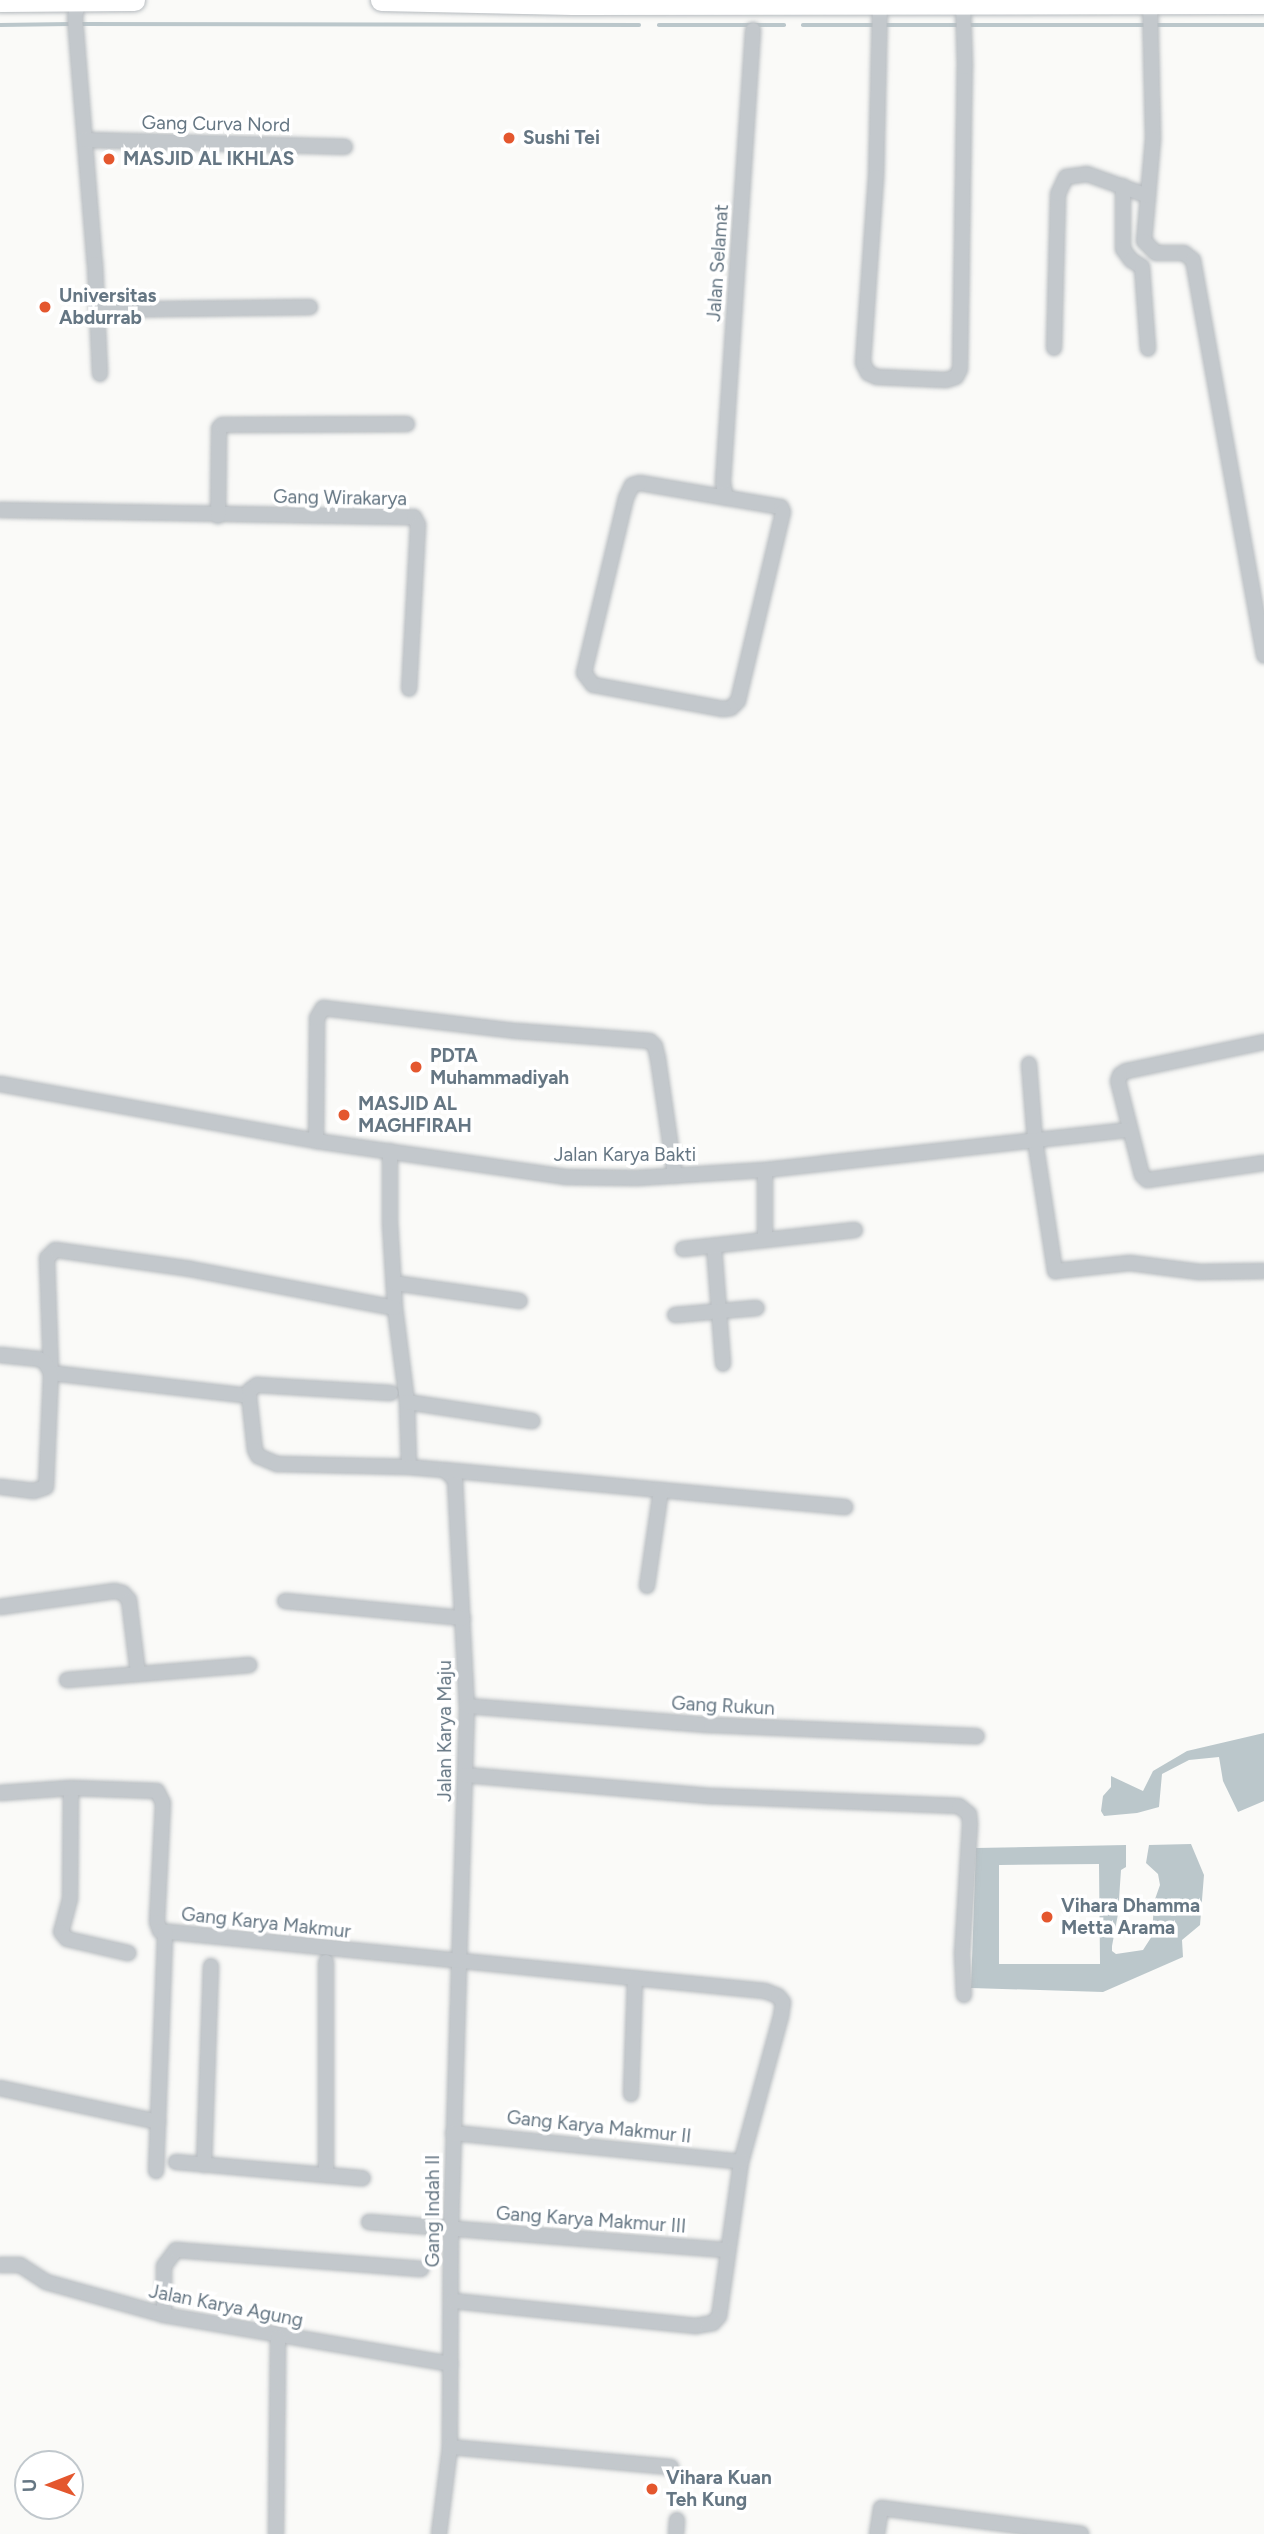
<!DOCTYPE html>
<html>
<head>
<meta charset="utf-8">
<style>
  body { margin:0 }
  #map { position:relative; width:1264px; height:2534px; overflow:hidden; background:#fafaf8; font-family:Figtree,sans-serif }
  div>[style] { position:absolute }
  .water>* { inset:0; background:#bbc7cb }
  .stream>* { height:3.5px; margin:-1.75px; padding:0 1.75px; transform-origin:1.75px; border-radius:1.75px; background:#bbc7cb }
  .roads { filter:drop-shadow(0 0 2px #b5babe) drop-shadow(0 0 2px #b5babe) }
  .minor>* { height:14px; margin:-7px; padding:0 7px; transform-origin:7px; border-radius:7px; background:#c3c8cc }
  .primary>* { height:21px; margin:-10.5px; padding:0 10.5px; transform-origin:10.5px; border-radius:10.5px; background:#fff }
  .dots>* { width:19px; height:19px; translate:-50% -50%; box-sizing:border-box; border:4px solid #fff; border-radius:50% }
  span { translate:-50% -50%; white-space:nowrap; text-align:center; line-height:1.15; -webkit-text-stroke:7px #fff; paint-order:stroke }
  .street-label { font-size:19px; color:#657683 }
  .poi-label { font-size:19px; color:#657683; font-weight:700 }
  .left { translate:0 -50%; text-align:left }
  .north { position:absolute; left:14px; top:2450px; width:70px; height:70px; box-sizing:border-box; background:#fff; border:2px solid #c1c8cd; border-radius:50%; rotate:269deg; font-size:19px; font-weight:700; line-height:28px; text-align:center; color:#657683 }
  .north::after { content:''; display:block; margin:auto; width:24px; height:32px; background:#e4572e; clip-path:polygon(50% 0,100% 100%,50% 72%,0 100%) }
</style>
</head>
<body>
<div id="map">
  <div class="water">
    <div style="clip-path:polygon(1264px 1733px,1264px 1801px,1238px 1812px,1223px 1781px,1219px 1757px,1189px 1760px,1162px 1774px,1159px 1807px,1137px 1813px,1104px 1816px,1101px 1811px,1103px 1796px,1111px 1787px,1111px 1776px,1143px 1791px,1153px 1771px,1187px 1751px)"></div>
    <div style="clip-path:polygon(evenodd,1191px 1844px,1204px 1875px,1200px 1925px,1182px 1940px,1183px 1957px,1103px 1992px,971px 1988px,976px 1848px,1126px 1845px,1126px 1867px,1121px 1870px,1118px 1914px,1112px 1946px,1112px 1951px,1116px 1954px,1143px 1950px,1152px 1936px,1154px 1902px,1160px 1885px,1158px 1874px,1146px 1863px,1149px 1845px,1191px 1844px,1099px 1864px,1100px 1964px,999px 1964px,999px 1865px,1099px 1864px)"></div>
  </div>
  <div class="stream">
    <div style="left:78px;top:24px;width:561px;rotate:0.1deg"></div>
    <div style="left:0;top:25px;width:70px;rotate:-0.8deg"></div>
    <div style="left:659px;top:25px;width:125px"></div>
    <div style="left:803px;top:25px;width:74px"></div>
    <div style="left:885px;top:25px;width:76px"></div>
    <div style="left:969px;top:25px;width:177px"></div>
    <div style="left:1154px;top:25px;width:110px"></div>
  </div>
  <div class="roads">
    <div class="minor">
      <div style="left:78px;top:1px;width:17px;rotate:100deg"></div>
      <div style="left:75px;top:18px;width:247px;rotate:85.4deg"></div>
      <div style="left:95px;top:264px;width:110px;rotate:87.4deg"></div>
      <div style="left:1150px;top:3px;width:136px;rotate:88.7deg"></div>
      <div style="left:1153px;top:139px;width:102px;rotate:95deg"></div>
      <div style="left:1144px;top:241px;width:17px;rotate:45deg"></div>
      <div style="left:1156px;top:253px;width:28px"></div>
      <div style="left:1184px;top:253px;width:11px;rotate:38deg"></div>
      <div style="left:1193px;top:260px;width:402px;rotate:79.8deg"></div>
      <div style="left:880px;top:4px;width:173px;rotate:91.3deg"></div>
      <div style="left:876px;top:177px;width:186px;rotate:94deg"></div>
      <div style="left:863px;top:363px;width:11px;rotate:63deg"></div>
      <div style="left:868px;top:373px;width:10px;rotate:24deg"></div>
      <div style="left:877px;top:377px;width:69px;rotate:2.5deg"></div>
      <div style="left:946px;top:380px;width:10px;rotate:-17deg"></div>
      <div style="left:956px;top:377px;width:9px;rotate:-63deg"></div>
      <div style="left:960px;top:369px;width:302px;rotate:-89.1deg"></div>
      <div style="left:965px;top:67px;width:62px;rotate:-91.8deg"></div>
      <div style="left:85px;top:140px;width:260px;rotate:1.5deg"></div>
      <div style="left:1123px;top:186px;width:63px;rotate:90deg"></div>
      <div style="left:1123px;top:249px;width:14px;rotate:54deg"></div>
      <div style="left:1131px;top:260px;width:13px;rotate:32deg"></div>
      <div style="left:1142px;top:267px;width:82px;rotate:85.8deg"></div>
      <div style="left:97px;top:310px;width:213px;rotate:-0.8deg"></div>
      <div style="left:1054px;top:348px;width:154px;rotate:-88.5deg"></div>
      <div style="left:1058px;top:194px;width:19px;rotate:-65deg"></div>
      <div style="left:1066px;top:177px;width:21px;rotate:-8deg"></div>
      <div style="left:1087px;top:174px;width:65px;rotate:19.8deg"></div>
      <div style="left:640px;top:483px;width:143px;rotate:9.7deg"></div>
      <div style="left:781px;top:507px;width:5px;rotate:68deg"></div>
      <div style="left:783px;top:512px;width:194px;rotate:103.4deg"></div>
      <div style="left:738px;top:701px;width:10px;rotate:135deg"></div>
      <div style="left:731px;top:708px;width:8px;rotate:173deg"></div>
      <div style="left:723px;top:709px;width:132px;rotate:-169.5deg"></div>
      <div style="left:593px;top:685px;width:15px;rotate:-127deg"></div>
      <div style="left:584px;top:673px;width:180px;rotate:-76.5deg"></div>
      <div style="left:626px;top:498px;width:14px;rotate:-65deg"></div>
      <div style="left:632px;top:485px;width:8px;rotate:-14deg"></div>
      <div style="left:726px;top:498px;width:16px;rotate:-101deg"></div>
      <div style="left:723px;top:482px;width:453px;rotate:-86.2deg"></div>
      <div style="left:0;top:510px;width:414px;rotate:1deg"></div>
      <div style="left:414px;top:517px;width:9px;rotate:63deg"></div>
      <div style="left:418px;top:525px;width:164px;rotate:93.1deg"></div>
      <div style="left:218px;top:516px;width:88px;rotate:-89.3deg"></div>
      <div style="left:219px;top:428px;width:4px;rotate:-45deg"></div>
      <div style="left:222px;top:425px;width:185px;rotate:-0.3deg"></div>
      <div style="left:1264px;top:1042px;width:141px;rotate:168.1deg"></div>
      <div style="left:1126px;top:1071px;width:7px;rotate:146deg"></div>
      <div style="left:1120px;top:1075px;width:6px;rotate:108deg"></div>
      <div style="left:1118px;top:1081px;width:97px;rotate:75.7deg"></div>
      <div style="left:1142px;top:1175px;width:7px;rotate:45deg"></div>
      <div style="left:1147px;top:1180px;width:118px;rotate:-8.3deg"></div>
      <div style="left:1029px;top:1064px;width:76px;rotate:85.5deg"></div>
      <div style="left:1035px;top:1140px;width:133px;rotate:81.3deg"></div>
      <div style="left:1055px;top:1271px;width:75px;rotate:-6.1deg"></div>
      <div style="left:1130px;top:1263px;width:70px;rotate:7.4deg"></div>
      <div style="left:1199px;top:1272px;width:65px;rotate:-0.9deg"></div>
      <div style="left:0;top:1084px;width:321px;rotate:10.2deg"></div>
      <div style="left:316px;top:1141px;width:252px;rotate:8.2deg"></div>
      <div style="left:565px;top:1177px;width:72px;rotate:0.8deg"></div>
      <div style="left:637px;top:1178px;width:128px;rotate:-3.6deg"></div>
      <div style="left:765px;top:1170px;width:366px;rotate:-6.3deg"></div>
      <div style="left:316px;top:1141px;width:123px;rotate:-89.5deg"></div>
      <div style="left:317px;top:1018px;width:12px;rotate:-59deg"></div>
      <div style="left:323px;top:1008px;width:195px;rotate:6.8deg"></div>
      <div style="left:517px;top:1031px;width:133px;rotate:4.3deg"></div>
      <div style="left:650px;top:1041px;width:7px;rotate:45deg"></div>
      <div style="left:655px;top:1046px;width:13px;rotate:77deg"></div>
      <div style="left:658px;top:1059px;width:118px;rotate:81.7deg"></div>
      <div style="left:390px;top:1151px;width:72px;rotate:90deg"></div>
      <div style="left:390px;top:1223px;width:85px;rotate:86.6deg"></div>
      <div style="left:395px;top:1308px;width:95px;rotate:82.7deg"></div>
      <div style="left:407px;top:1402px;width:65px;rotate:88.2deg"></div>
      <div style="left:765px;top:1240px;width:70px;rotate:-90deg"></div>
      <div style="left:714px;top:1246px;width:118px;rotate:85.6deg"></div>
      <div style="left:683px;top:1249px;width:173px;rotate:-6.3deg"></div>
      <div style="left:394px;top:1283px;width:127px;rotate:8.1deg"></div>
      <div style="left:395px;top:1308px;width:208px;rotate:-169.2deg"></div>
      <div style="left:191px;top:1269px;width:137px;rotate:-172deg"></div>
      <div style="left:55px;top:1250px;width:11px;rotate:135deg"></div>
      <div style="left:47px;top:1258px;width:115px;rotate:88deg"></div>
      <div style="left:51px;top:1373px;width:199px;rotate:6.6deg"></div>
      <div style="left:249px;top:1396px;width:54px;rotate:83.7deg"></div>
      <div style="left:255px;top:1450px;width:7px;rotate:63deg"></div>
      <div style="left:258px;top:1456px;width:21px;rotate:23deg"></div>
      <div style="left:277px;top:1464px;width:132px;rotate:1.3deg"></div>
      <div style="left:409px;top:1467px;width:36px;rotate:5deg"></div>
      <div style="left:445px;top:1470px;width:14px;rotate:45deg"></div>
      <div style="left:455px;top:1480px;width:226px;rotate:87deg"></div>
      <div style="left:467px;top:1706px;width:523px;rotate:91.75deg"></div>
      <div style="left:451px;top:2229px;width:218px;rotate:90.3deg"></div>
      <div style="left:450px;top:2447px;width:88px;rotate:97.2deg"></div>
      <div style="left:675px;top:1315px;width:82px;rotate:-4.9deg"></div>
      <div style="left:0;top:1355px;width:39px;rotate:6deg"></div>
      <div style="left:39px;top:1359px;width:7px;rotate:27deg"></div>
      <div style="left:45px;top:1362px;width:13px;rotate:61deg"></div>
      <div style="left:51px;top:1373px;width:114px;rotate:92.5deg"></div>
      <div style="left:46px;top:1487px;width:13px;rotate:162deg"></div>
      <div style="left:34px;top:1491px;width:34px;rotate:-173deg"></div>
      <div style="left:249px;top:1396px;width:6px;rotate:-81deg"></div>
      <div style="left:250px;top:1390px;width:9px;rotate:-36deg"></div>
      <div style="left:257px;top:1385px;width:134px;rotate:3.4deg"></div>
      <div style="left:407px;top:1402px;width:127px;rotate:8.6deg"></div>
      <div style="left:445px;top:1470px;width:402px;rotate:5.3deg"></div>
      <div style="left:647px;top:1586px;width:97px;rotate:-81.7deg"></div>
      <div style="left:285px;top:1601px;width:179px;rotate:5.5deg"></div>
      <div style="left:0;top:1607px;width:116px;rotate:-7.9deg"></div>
      <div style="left:115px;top:1591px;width:8px;rotate:14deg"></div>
      <div style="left:123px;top:1593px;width:9px;rotate:49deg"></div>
      <div style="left:129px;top:1600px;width:74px;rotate:83deg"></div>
      <div style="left:67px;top:1680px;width:183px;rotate:-4.7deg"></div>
      <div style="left:467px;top:1706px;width:245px;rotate:4.5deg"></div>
      <div style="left:711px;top:1725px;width:266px;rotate:2.4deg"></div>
      <div style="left:465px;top:1775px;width:248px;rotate:4.9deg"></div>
      <div style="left:712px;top:1796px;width:247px;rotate:2.3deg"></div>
      <div style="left:959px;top:1806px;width:13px;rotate:39deg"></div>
      <div style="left:969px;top:1814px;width:10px;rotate:84deg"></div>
      <div style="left:970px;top:1824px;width:129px;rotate:93.5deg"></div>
      <div style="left:962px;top:1953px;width:42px;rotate:87.3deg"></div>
      <div style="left:71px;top:1788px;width:111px;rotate:90.5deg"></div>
      <div style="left:70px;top:1899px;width:34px;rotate:105deg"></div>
      <div style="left:61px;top:1932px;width:9px;rotate:49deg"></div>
      <div style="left:67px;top:1939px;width:63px;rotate:12.9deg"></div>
      <div style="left:0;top:1793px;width:71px;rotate:-4deg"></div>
      <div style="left:71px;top:1788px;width:86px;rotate:2deg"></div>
      <div style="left:157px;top:1791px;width:13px;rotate:63deg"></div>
      <div style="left:163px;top:1803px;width:119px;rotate:92.9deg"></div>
      <div style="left:157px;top:1922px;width:9px;rotate:72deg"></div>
      <div style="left:160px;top:1931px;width:608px;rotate:5.66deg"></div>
      <div style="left:765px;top:1991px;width:14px;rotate:21deg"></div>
      <div style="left:778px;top:1996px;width:8px;rotate:50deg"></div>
      <div style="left:783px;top:2002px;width:14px;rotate:98deg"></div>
      <div style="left:781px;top:2016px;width:151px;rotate:105.3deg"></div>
      <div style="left:741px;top:2162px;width:156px;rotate:98.1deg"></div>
      <div style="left:719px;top:2316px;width:9px;rotate:131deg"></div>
      <div style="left:713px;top:2323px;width:17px;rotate:170deg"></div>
      <div style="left:696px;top:2326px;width:244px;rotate:-174.1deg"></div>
      <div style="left:0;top:2088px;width:162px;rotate:12.1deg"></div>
      <div style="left:631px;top:2094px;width:116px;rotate:-88deg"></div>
      <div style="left:453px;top:2133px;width:289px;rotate:5.7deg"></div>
      <div style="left:176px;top:2162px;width:151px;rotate:5deg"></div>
      <div style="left:326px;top:2175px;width:213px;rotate:-90deg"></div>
      <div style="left:204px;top:2165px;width:199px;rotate:-88deg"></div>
      <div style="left:156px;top:2171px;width:239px;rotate:-87.8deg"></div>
      <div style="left:326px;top:2175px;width:37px;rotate:5deg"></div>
      <div style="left:369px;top:2222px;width:360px;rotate:4.5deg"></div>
      <div style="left:0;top:2265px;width:20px"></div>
      <div style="left:20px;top:2265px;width:31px;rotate:33deg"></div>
      <div style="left:46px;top:2282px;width:123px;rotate:15.6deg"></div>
      <div style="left:164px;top:2315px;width:291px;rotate:9.7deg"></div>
      <div style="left:164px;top:2315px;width:49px;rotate:-90deg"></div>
      <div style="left:164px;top:2266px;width:20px;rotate:-53deg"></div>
      <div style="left:176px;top:2250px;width:246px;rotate:4.4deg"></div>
      <div style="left:450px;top:2447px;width:222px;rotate:5.2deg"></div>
      <div style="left:276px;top:2534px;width:197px;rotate:-89.4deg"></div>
      <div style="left:676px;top:2534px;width:14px;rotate:-86deg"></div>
      <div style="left:877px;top:2534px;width:26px;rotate:-81deg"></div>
      <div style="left:881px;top:2508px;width:202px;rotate:7.4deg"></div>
    </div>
    <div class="primary">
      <div style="left:381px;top:0;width:191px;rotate:1.2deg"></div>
      <div style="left:572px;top:4px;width:692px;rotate:-0.08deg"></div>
      <div style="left:0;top:1px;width:134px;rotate:-0.4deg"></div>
    </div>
  </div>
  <div class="dots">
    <div style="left:509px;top:138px;background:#e4572e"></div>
    <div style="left:109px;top:159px;background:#e4572e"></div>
    <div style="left:45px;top:307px;background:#e4572e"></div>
    <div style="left:416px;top:1067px;background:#e4572e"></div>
    <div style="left:344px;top:1115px;background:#e4572e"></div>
    <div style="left:1047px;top:1917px;background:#e4572e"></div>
    <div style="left:652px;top:2489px;background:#e4572e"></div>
  </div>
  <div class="street-label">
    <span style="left:216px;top:124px;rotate:1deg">Gang Curva Nord</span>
    <span style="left:718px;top:263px;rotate:-86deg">Jalan Selamat</span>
    <span style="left:340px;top:498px;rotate:1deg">Gang Wirakarya</span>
    <span style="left:625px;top:1155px">Jalan Karya Bakti</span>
    <span style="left:723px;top:1706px;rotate:3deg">Gang Rukun</span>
    <span style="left:445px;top:1731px;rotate:-90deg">Jalan Karya Maju</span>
    <span style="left:266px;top:1923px;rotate:6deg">Gang Karya Makmur</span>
    <span style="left:599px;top:2127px;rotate:6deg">Gang Karya Makmur II</span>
    <span style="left:433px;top:2211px;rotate:-90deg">Gang Indah II</span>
    <span style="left:591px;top:2220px;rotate:4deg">Gang Karya Makmur III</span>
    <span style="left:226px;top:2306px;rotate:11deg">Jalan Karya Agung</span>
  </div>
  <div class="poi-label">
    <span class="left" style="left:523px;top:138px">Sushi Tei</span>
    <span class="left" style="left:123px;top:159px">MASJID AL IKHLAS</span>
    <span class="left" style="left:59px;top:307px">Universitas<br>Abdurrab</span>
    <span class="left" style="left:430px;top:1067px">PDTA<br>Muhammadiyah</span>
    <span class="left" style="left:358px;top:1115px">MASJID AL<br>MAGHFIRAH</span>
    <span class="left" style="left:1061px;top:1917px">Vihara Dhamma<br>Metta Arama</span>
    <span class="left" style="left:666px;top:2489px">Vihara Kuan<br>Teh Kung</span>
  </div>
  <div class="north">U</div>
</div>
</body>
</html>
